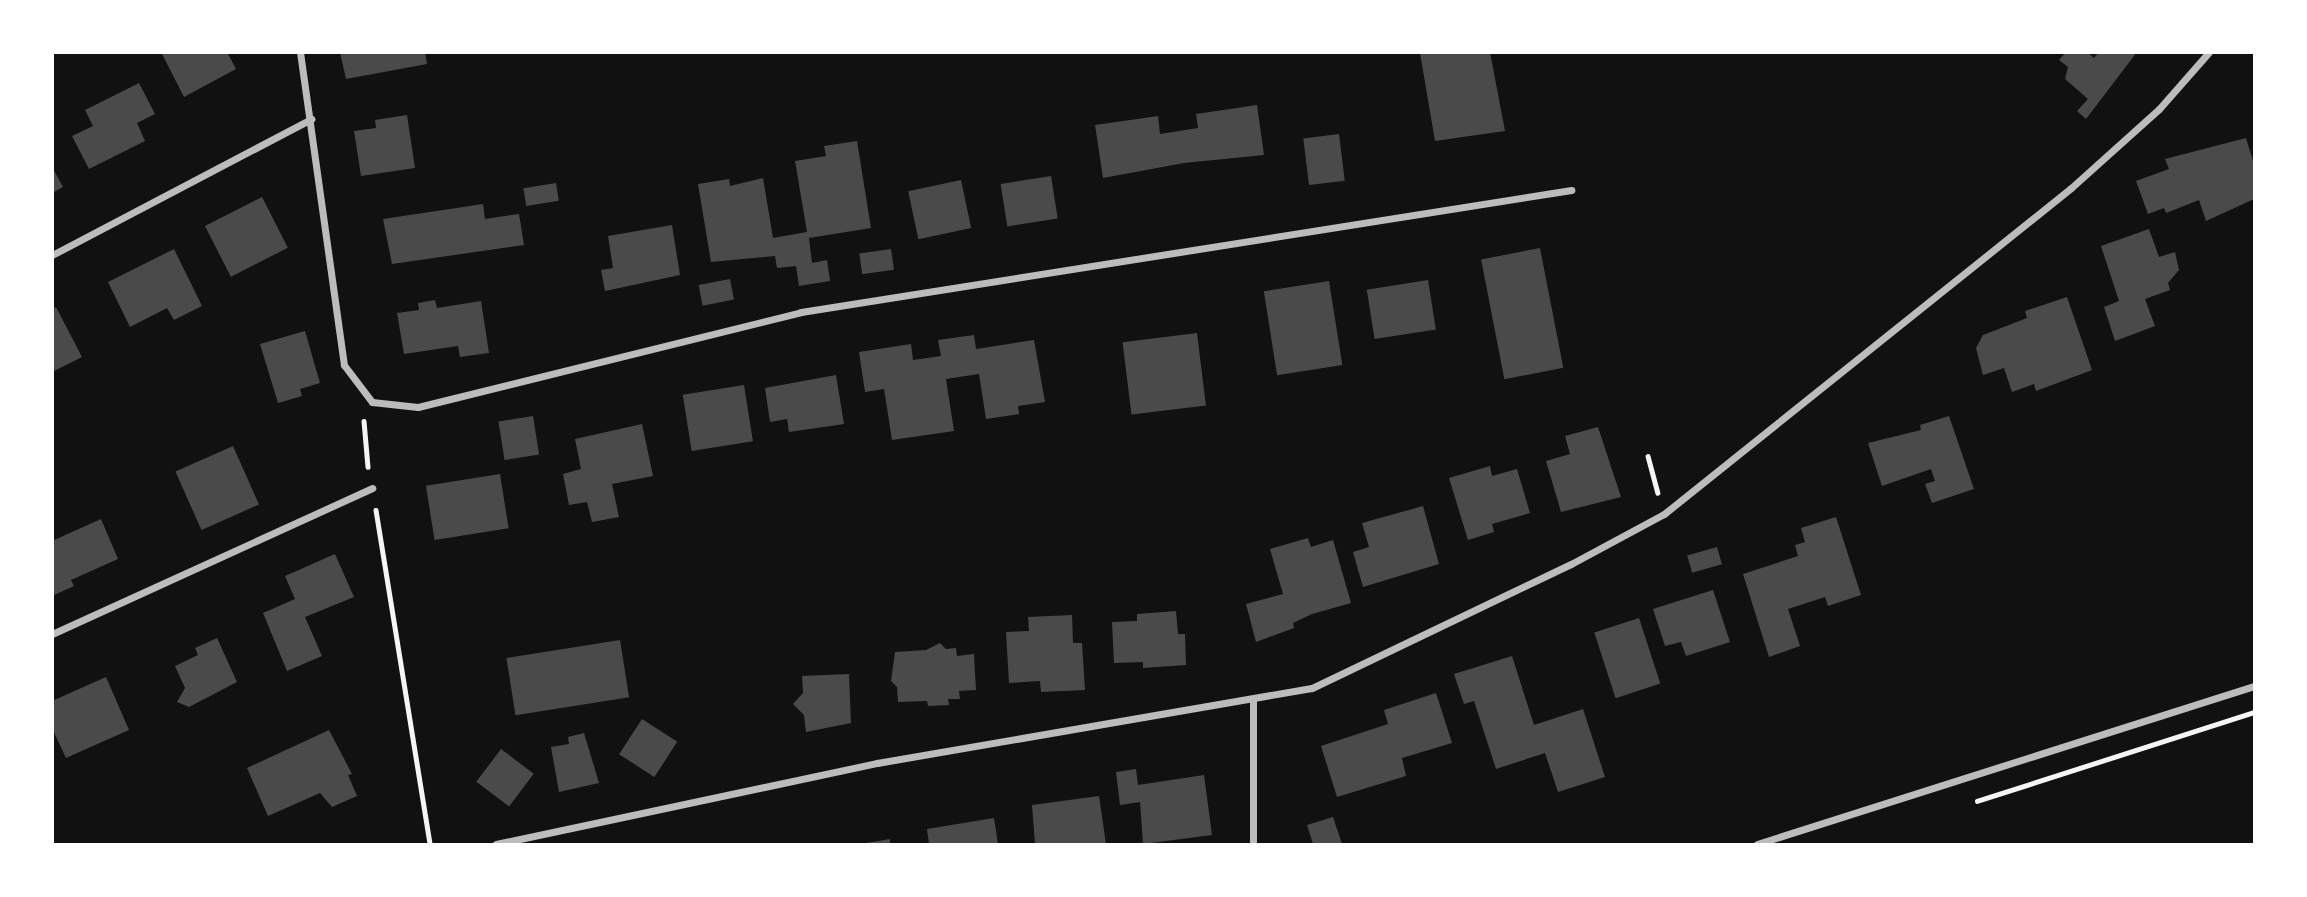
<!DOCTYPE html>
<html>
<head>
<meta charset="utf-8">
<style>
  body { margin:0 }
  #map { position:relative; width:2307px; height:897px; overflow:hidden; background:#111; font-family:Ubuntu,sans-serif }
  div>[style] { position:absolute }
  .building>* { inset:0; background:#4a4a4a; transform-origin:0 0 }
  .path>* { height:4.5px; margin:-2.25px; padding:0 2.25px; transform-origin:2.25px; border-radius:2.25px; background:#f5f5f5 }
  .minor>* { height:7px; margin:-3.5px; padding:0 3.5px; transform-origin:3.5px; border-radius:3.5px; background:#bcbcbc }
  span { translate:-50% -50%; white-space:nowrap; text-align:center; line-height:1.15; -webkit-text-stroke:7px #fff; paint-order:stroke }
  .frame { position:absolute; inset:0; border:54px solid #fff; pointer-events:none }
</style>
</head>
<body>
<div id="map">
  <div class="building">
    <div style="clip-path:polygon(161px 52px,227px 52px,236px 69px,184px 97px)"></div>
    <div style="clip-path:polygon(340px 52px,425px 52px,427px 64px,346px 79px)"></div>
    <div style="clip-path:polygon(1490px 52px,1505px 131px,1435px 141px,1420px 53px)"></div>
    <div style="clip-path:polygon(2066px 52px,2087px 52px,2094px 58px,2099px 52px,2137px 52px,2086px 119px,2077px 111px,2088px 99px,2065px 79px,2068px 67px,2059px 60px)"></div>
    <div style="clip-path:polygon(139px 83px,155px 114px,137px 123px,145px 141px,89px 169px,72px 136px,93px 126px,85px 110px)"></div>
    <div style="clip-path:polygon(1257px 105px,1264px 155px,1184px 163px,1103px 178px,1095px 125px,1158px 116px,1160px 134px,1198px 128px,1196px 114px)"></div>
    <div style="clip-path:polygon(407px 115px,415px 168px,361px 176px,354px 131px,376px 128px,375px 120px)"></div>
    <div style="left:1339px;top:134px;width:47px;height:36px;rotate:83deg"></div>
    <div style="clip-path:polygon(2246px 138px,2254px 164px,2254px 199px,2206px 221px,2199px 200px,2166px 213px,2164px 208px,2148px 214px,2136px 181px,2169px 169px,2165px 159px)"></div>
    <div style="clip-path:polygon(857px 141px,871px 228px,809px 238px,812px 263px,827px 260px,830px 281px,799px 286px,796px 266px,777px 268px,775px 256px,711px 262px,698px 184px,729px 179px,730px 186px,763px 178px,773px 238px,807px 232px,795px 161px,826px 156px,824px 146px)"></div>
    <div style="clip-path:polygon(52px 167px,63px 187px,52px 193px)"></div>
    <div style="left:1051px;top:176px;width:43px;height:51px;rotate:81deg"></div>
    <div style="left:961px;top:180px;width:49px;height:54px;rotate:78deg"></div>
    <div style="left:556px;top:183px;width:18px;height:33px;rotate:81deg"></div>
    <div style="left:262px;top:197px;width:57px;height:64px;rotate:63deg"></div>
    <div style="clip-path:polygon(483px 204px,485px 219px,519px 214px,524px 245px,392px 264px,383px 219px)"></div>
    <div style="clip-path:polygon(672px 225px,680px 275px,605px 291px,601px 270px,613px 268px,608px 236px)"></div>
    <div style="clip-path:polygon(2149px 229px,2159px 257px,2175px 252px,2179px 270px,2168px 283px,2170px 290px,2145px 299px,2155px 326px,2115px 341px,2104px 307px,2119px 301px,2101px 246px)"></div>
    <div style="left:1540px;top:248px;width:122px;height:60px;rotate:79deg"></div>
    <div style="clip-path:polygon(174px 249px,202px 306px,174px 320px,167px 308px,130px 327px,108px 282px)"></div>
    <div style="left:891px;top:249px;width:21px;height:32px;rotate:82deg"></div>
    <div style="left:730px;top:279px;width:21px;height:32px;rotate:79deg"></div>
    <div style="left:1428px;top:280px;width:50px;height:62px;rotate:81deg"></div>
    <div style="left:1329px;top:281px;width:85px;height:66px;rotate:81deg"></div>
    <div style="clip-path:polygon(2067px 297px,2092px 370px,2036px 391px,2034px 384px,2012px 392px,2004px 368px,1983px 375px,1976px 348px,1983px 335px,2027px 318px,2025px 311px)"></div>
    <div style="clip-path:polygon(435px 300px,437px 308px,481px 301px,489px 353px,460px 357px,458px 346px,404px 354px,397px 313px,419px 310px,418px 303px)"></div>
    <div style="clip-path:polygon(56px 307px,82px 357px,52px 372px,52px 309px)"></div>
    <div style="clip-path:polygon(305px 331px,320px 383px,300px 389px,302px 396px,278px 403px,260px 344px)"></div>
    <div style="left:1197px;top:333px;width:73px;height:75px;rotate:83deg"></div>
    <div style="clip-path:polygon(974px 335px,976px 349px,1034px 340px,1045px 402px,1018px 406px,1019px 414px,986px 419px,979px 374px,946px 379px,954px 431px,892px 440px,884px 389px,865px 392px,859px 352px,911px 344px,913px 360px,941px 356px,938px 340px)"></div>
    <div style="clip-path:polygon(836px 375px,844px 424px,789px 432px,787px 419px,770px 422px,765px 388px)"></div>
    <div style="left:744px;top:385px;width:57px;height:62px;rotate:81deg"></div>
    <div style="left:533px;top:416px;width:39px;height:35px;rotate:81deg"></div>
    <div style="clip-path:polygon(1949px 416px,1974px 489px,1932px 503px,1925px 484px,1935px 481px,1931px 469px,1882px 486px,1868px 443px,1921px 430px,1920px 425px)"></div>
    <div style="clip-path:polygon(642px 424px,653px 476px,612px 484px,619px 517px,592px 522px,587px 502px,569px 505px,563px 474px,581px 469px,575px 439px)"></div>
    <div style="clip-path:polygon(1598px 427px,1621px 497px,1561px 512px,1546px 461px,1570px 454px,1565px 436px)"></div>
    <div style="left:233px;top:446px;width:64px;height:63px;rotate:66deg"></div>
    <div style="clip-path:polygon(1490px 466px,1492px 476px,1517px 469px,1530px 513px,1492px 524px,1494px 532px,1468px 540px,1449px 478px)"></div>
    <div style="left:500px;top:474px;width:55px;height:75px;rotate:81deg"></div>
    <div style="clip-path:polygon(1423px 506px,1439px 564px,1363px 587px,1353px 552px,1369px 547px,1362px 523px)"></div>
    <div style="clip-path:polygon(1836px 517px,1861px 595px,1828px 606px,1825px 597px,1788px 609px,1800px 646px,1769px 657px,1743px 574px,1798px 556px,1795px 545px,1805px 542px,1801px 528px)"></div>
    <div style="clip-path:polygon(101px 519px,118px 559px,71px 580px,74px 586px,52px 596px,52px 541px)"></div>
    <div style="clip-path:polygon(1308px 538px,1311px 547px,1333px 540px,1351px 603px,1312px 614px,1293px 623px,1294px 628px,1256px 642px,1246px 604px,1283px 594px,1270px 549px)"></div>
    <div style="left:1717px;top:547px;width:18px;height:31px;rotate:74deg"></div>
    <div style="clip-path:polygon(335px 554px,354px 597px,305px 617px,322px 656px,287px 671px,263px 613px,295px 599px,285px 576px)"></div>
    <div style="clip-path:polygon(1713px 590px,1730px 642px,1686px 656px,1681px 642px,1665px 646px,1653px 609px)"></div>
    <div style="clip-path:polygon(1176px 611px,1178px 634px,1185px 634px,1186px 665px,1143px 668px,1143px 662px,1114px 663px,1112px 622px,1137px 621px,1137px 614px)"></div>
    <div style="clip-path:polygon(1072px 615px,1073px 643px,1082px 643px,1085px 690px,1041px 692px,1040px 681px,1009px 683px,1006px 632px,1029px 631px,1028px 617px)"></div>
    <div style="left:1639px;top:618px;width:69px;height:47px;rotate:72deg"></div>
    <div style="clip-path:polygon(217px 638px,237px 682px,189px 707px,177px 702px,185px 688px,175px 666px,198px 655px,195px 648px)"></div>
    <div style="left:620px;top:640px;width:58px;height:115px;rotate:81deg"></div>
    <div style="clip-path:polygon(940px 643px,946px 649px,956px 648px,957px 656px,974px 654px,976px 690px,959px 691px,960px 699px,948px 699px,949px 705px,928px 706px,927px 701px,898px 702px,897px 687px,891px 681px,895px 652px,926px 650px)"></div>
    <div style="clip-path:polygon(1512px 656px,1534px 725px,1583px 709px,1605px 777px,1558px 792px,1545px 753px,1496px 769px,1474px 701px,1464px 704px,1454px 674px)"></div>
    <div style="clip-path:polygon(849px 674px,851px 723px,806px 732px,804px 715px,793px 704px,803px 693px,802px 676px)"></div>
    <div style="clip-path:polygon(106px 677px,129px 730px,66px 758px,52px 728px,52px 701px)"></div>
    <div style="clip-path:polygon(1436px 693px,1452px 743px,1402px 758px,1406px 776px,1337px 797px,1321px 746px,1388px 724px,1384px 710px)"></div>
    <div style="left:642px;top:719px;width:42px;height:42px;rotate:33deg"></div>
    <div style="clip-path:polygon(329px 730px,352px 774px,348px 775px,357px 796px,332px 807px,320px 793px,268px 816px,247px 768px)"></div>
    <div style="clip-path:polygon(584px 733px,599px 783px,559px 792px,551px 747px,569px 744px,568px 737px)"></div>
    <div style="left:501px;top:749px;width:41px;height:41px;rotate:37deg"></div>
    <div style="clip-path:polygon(1136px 769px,1138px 785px,1204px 775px,1212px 835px,1143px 844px,1140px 802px,1120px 805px,1116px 772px)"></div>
    <div style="clip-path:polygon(1099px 796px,1106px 844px,1035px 844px,1032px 805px)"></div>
    <div style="clip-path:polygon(1333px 817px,1342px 844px,1313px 844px,1307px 825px)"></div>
    <div style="clip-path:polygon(994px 818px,998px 844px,929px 844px,927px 829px)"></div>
    <div style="clip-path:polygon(890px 839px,890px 844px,866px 844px,866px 843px)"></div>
  </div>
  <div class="path">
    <div style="left:364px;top:421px;width:46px;rotate:85deg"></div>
    <div style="left:1648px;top:456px;width:38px;rotate:75deg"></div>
    <div style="left:376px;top:510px;width:338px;rotate:80.8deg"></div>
    <div style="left:1977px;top:801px;width:291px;rotate:-17.8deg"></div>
  </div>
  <div class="minor">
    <div style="left:300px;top:52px;width:316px;rotate:82deg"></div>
    <div style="left:344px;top:365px;width:46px;rotate:52.9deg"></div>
    <div style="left:372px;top:402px;width:46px;rotate:6.2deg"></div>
    <div style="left:418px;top:407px;width:395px;rotate:-13.9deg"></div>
    <div style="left:801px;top:312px;width:780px;rotate:-9deg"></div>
    <div style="left:52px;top:255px;width:293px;rotate:-27.7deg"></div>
    <div style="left:52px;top:634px;width:352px;rotate:-24.5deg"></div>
    <div style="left:496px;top:844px;width:390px;rotate:-12deg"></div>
    <div style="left:877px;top:763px;width:441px;rotate:-9.8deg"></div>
    <div style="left:1312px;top:688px;width:287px;rotate:-25.6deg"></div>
    <div style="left:1571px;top:564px;width:106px;rotate:-28.3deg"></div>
    <div style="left:1664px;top:514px;width:521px;rotate:-38.69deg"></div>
    <div style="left:2071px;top:188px;width:118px;rotate:-41.9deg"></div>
    <div style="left:2159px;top:109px;width:76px;rotate:-48.7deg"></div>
    <div style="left:1253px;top:844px;width:144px;rotate:-90deg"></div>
    <div style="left:1757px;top:844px;width:522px;rotate:-17.64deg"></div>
  </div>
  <div class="frame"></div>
</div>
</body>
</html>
